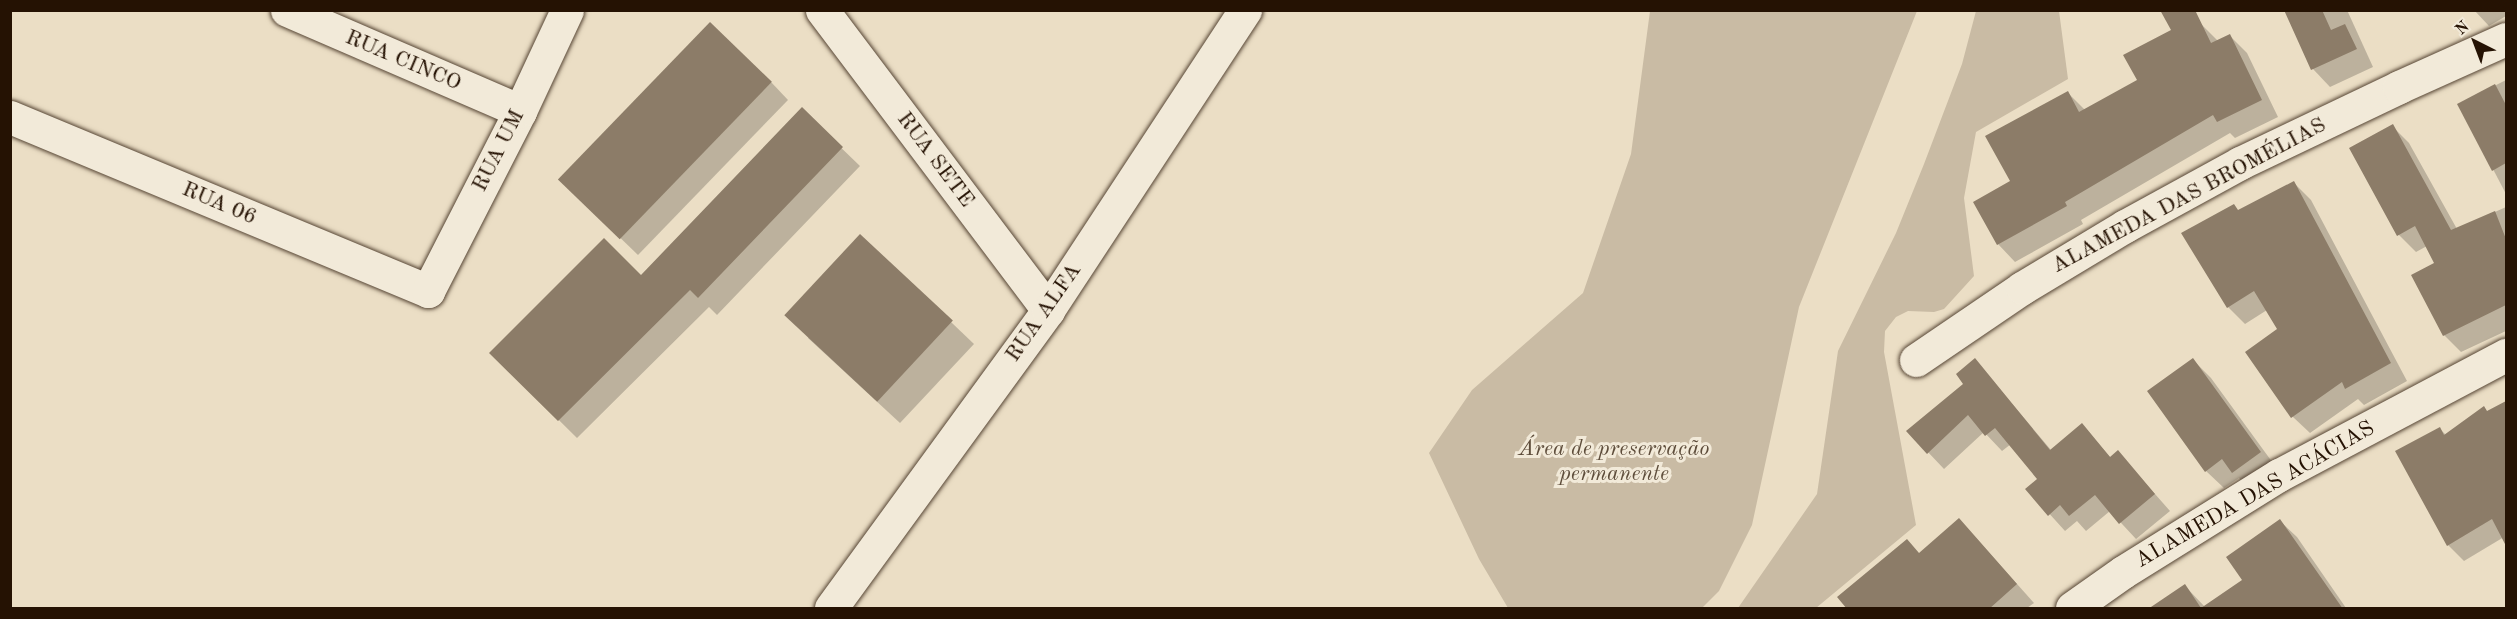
<!DOCTYPE html>
<html>
<head>
<meta charset="utf-8">
<style>
  body { margin:0 }
  #map { position:relative; width:2517px; height:619px; overflow:hidden; background:#ebdec5; font-family:"Old Standard TT",serif }
  div>[style] { position:absolute }
  .green>* { inset:0; background:#c9bba4 }
  .shadow>* { inset:0; background:#0003 }
  .building>* { inset:0; background:#8c7c68; transform-origin:0 0 }
  .roads { filter:drop-shadow(0 0 2px #564534) drop-shadow(0 0 2px #564534) }
  .minor>* { height:33px; margin:-16.5px; padding:0 16.5px; transform-origin:16.5px; border-radius:16.5px; background:#f2ead9 }
  span { translate:-50% -50%; white-space:nowrap; text-align:center; line-height:1.15; -webkit-text-stroke:6px #f2ead9; paint-order:stroke }
  .street-label { font-size:22px; color:#251203 }
  .park-label { font-size:22px; color:#5e4d3b; font-style:italic }
  .frame { position:absolute; inset:0; border:12px solid #251203; pointer-events:none }
  .north { position:absolute; left:2445px; top:12px; width:60px; height:60px; -webkit-text-stroke:4px #f2ead9; paint-order:stroke; rotate:318deg; font-size:16px; font-weight:700; line-height:24px; text-align:center; color:#251203 }
  .north::after { content:''; display:block; margin:auto; width:21px; height:27px; background:#251203; clip-path:polygon(50% 0,100% 100%,50% 72%,0 100%) }
</style>
</head>
<body>
<div id="map">
  <div class="green">
    <div style="clip-path:polygon(1650px 11px,1917px 11px,1799px 307px,1752px 525px,1719px 591px,1702px 608px,1508px 608px,1479px 559px,1429px 453px,1472px 390px,1583px 293px,1631px 154px)"></div>
    <div style="clip-path:polygon(1976px 11px,2059px 11px,2068px 79px,1976px 132px,1964px 198px,1974px 276px,1944px 309px,1934px 312px,1908px 311px,1896px 317px,1885px 331px,1884px 352px,1916px 525px,1816px 608px,1738px 608px,1817px 494px,1838px 351px,1896px 233px,1924px 164px,1962px 64px)"></div>
  </div>
  <div class="shadow">
    <div style="clip-path:polygon(2285px 10px,2347px 10px,2373px 67px,2330px 87px,2313px 69px)"></div>
    <div style="clip-path:polygon(2474px 10px,2506px 10px,2506px 16px,2489px 26px)"></div>
    <div style="clip-path:polygon(2200px 23px,2218px 41px,2230px 36px,2247px 53px,2278px 117px,2235px 138px,2230px 133px,2081px 220px,2083px 224px,2015px 262px,1998px 244px,1975px 202px,2012px 181px,2067px 92px,2085px 110px,2139px 81px)"></div>
    <div style="clip-path:polygon(2506px 80px,2506px 194px,2459px 104px)"></div>
    <div style="clip-path:polygon(771px 82px,788px 100px,638px 255px,578px 197px)"></div>
    <div style="clip-path:polygon(802px 110px,860px 166px,717px 315px,709px 307px,577px 438px,491px 353px,641px 278px)"></div>
    <div style="clip-path:polygon(2392px 126px,2409px 143px,2457px 229px,2506px 207px,2506px 331px,2461px 352px,2444px 335px,2436px 263px,2427px 246px,2416px 252px,2399px 235px,2351px 149px)"></div>
    <div style="clip-path:polygon(2294px 183px,2311px 200px,2407px 381px,2364px 405px,2358px 399px,2310px 433px,2293px 417px,2279px 330px,2267px 310px,2245px 324px,2228px 307px,2239px 211px)"></div>
    <div style="clip-path:polygon(861px 236px,974px 344px,900px 423px,808px 338px)"></div>
    <div style="clip-path:polygon(1975px 360px,2051px 450px,2082px 425px,2111px 458px,2118px 452px,2170px 511px,2136px 539px,2110px 511px,2086px 531px,2077px 521px,2065px 531px,2027px 489px,2039px 479px,2011px 444px,2002px 451px,1984px 432px,1944px 469px,1908px 431px,1965px 384px)"></div>
    <div style="clip-path:polygon(2193px 360px,2211px 378px,2278px 470px,2251px 490px,2239px 478px,2224px 488px,2206px 471px)"></div>
    <div style="clip-path:polygon(2506px 402px,2506px 542px,2504px 537px,2464px 561px,2448px 545px,2440px 429px,2446px 435px)"></div>
    <div style="clip-path:polygon(2280px 521px,2297px 537px,2346px 608px,2151px 608px,2185px 586px,2205px 607px,2244px 581px)"></div>
    <div style="clip-path:polygon(1976px 538px,2034px 603px,2027px 608px,1848px 608px,1920px 554px)"></div>
  </div>
  <div class="building">
    <div style="clip-path:polygon(2160px 10px,2195px 10px,2211px 43px,2230px 34px,2262px 100px,2217px 122px,2213px 115px,2065px 202px,2067px 206px,1997px 245px,1973px 202px,2010px 181px,1985px 136px,2068px 91px,2079px 112px,2137px 80px,2123px 55px,2171px 30px)"></div>
    <div style="clip-path:polygon(2284px 10px,2322px 10px,2331px 30px,2345px 24px,2357px 49px,2311px 70px)"></div>
    <div style="left:710px;top:22px;width:86px;height:219px;rotate:44deg"></div>
    <div style="clip-path:polygon(2495px 84px,2506px 105px,2506px 163px,2492px 171px,2457px 104px)"></div>
    <div style="clip-path:polygon(802px 107px,843px 147px,698px 298px,690px 290px,558px 421px,489px 353px,604px 238px,641px 275px)"></div>
    <div style="clip-path:polygon(2393px 124px,2451px 230px,2495px 211px,2506px 239px,2506px 305px,2443px 336px,2411px 275px,2434px 263px,2415px 226px,2397px 236px,2349px 148px)"></div>
    <div style="clip-path:polygon(2294px 181px,2391px 363px,2345px 389px,2342px 382px,2291px 418px,2245px 352px,2277px 329px,2254px 291px,2227px 308px,2181px 233px,2234px 204px,2238px 210px)"></div>
    <div style="left:860px;top:234px;width:127px;height:111px;rotate:43deg"></div>
    <div style="clip-path:polygon(1975px 358px,2050px 450px,2082px 423px,2110px 457px,2118px 450px,2155px 494px,2119px 524px,2095px 495px,2069px 516px,2060px 505px,2048px 516px,2025px 489px,2037px 479px,1995px 428px,1985px 436px,1968px 415px,1927px 454px,1906px 431px,1963px 384px,1956px 374px)"></div>
    <div style="clip-path:polygon(2193px 358px,2261px 452px,2232px 473px,2222px 459px,2205px 472px,2147px 391px)"></div>
    <div style="clip-path:polygon(2506px 401px,2506px 546px,2492px 519px,2447px 546px,2395px 451px,2440px 427px,2444px 435px,2484px 406px,2487px 411px)"></div>
    <div style="clip-path:polygon(1959px 518px,2017px 584px,1989px 609px,1847px 609px,1837px 597px,1907px 539px,1919px 553px)"></div>
    <div style="clip-path:polygon(2280px 519px,2343px 609px,2148px 609px,2185px 584px,2201px 608px,2242px 580px,2226px 557px)"></div>
  </div>
  <div class="roads">
    <div class="minor">
      <div style="left:287px;top:10px;width:254px;rotate:23.4deg"></div>
      <div style="left:822px;top:10px;width:376px;rotate:53deg"></div>
      <div style="left:10px;top:117px;width:453px;rotate:22.6deg"></div>
      <div style="left:428px;top:291px;width:202px;rotate:-62.9deg"></div>
      <div style="left:520px;top:111px;width:111px;rotate:-65deg"></div>
      <div style="left:1916px;top:360px;width:128px;rotate:-34.2deg"></div>
      <div style="left:2022px;top:288px;width:120px;rotate:-31deg"></div>
      <div style="left:2125px;top:226px;width:131px;rotate:-28.7deg"></div>
      <div style="left:2240px;top:163px;width:176px;rotate:-25.5deg"></div>
      <div style="left:2399px;top:87px;width:117px;rotate:-24.2deg"></div>
      <div style="left:831px;top:608px;width:369px;rotate:-53.9deg"></div>
      <div style="left:1048px;top:310px;width:359px;rotate:-56.7deg"></div>
      <div style="left:2072px;top:608px;width:62px;rotate:-35.2deg"></div>
      <div style="left:2123px;top:572px;width:184px;rotate:-31.9deg"></div>
      <div style="left:2279px;top:475px;width:257px;rotate:-27.9deg"></div>
    </div>
  </div>
  <div class="street-label">
    <span style="left:403px;top:61px;rotate:23deg">RUA CINCO</span>
    <span style="left:499px;top:151px;rotate:-63deg">RUA UM</span>
    <span style="left:935px;top:160px;rotate:53deg">RUA SETE</span>
    <span style="left:2189px;top:196px;rotate:-28deg">ALAMEDA DAS BROMÉLIAS</span>
    <span style="left:219px;top:204px;rotate:23deg">RUA 06</span>
    <span style="left:1044px;top:313px;rotate:-55deg">RUA ALFA</span>
    <span style="left:2255px;top:495px;rotate:-30deg">ALAMEDA DAS ACÁCIAS</span>
  </div>
  <div class="park-label">
    <span style="left:1614px;top:462px">Área de preservação<br>permanente</span>
  </div>
  <div class="frame"></div>
  <div class="north">N</div>
</div>
</body>
</html>
